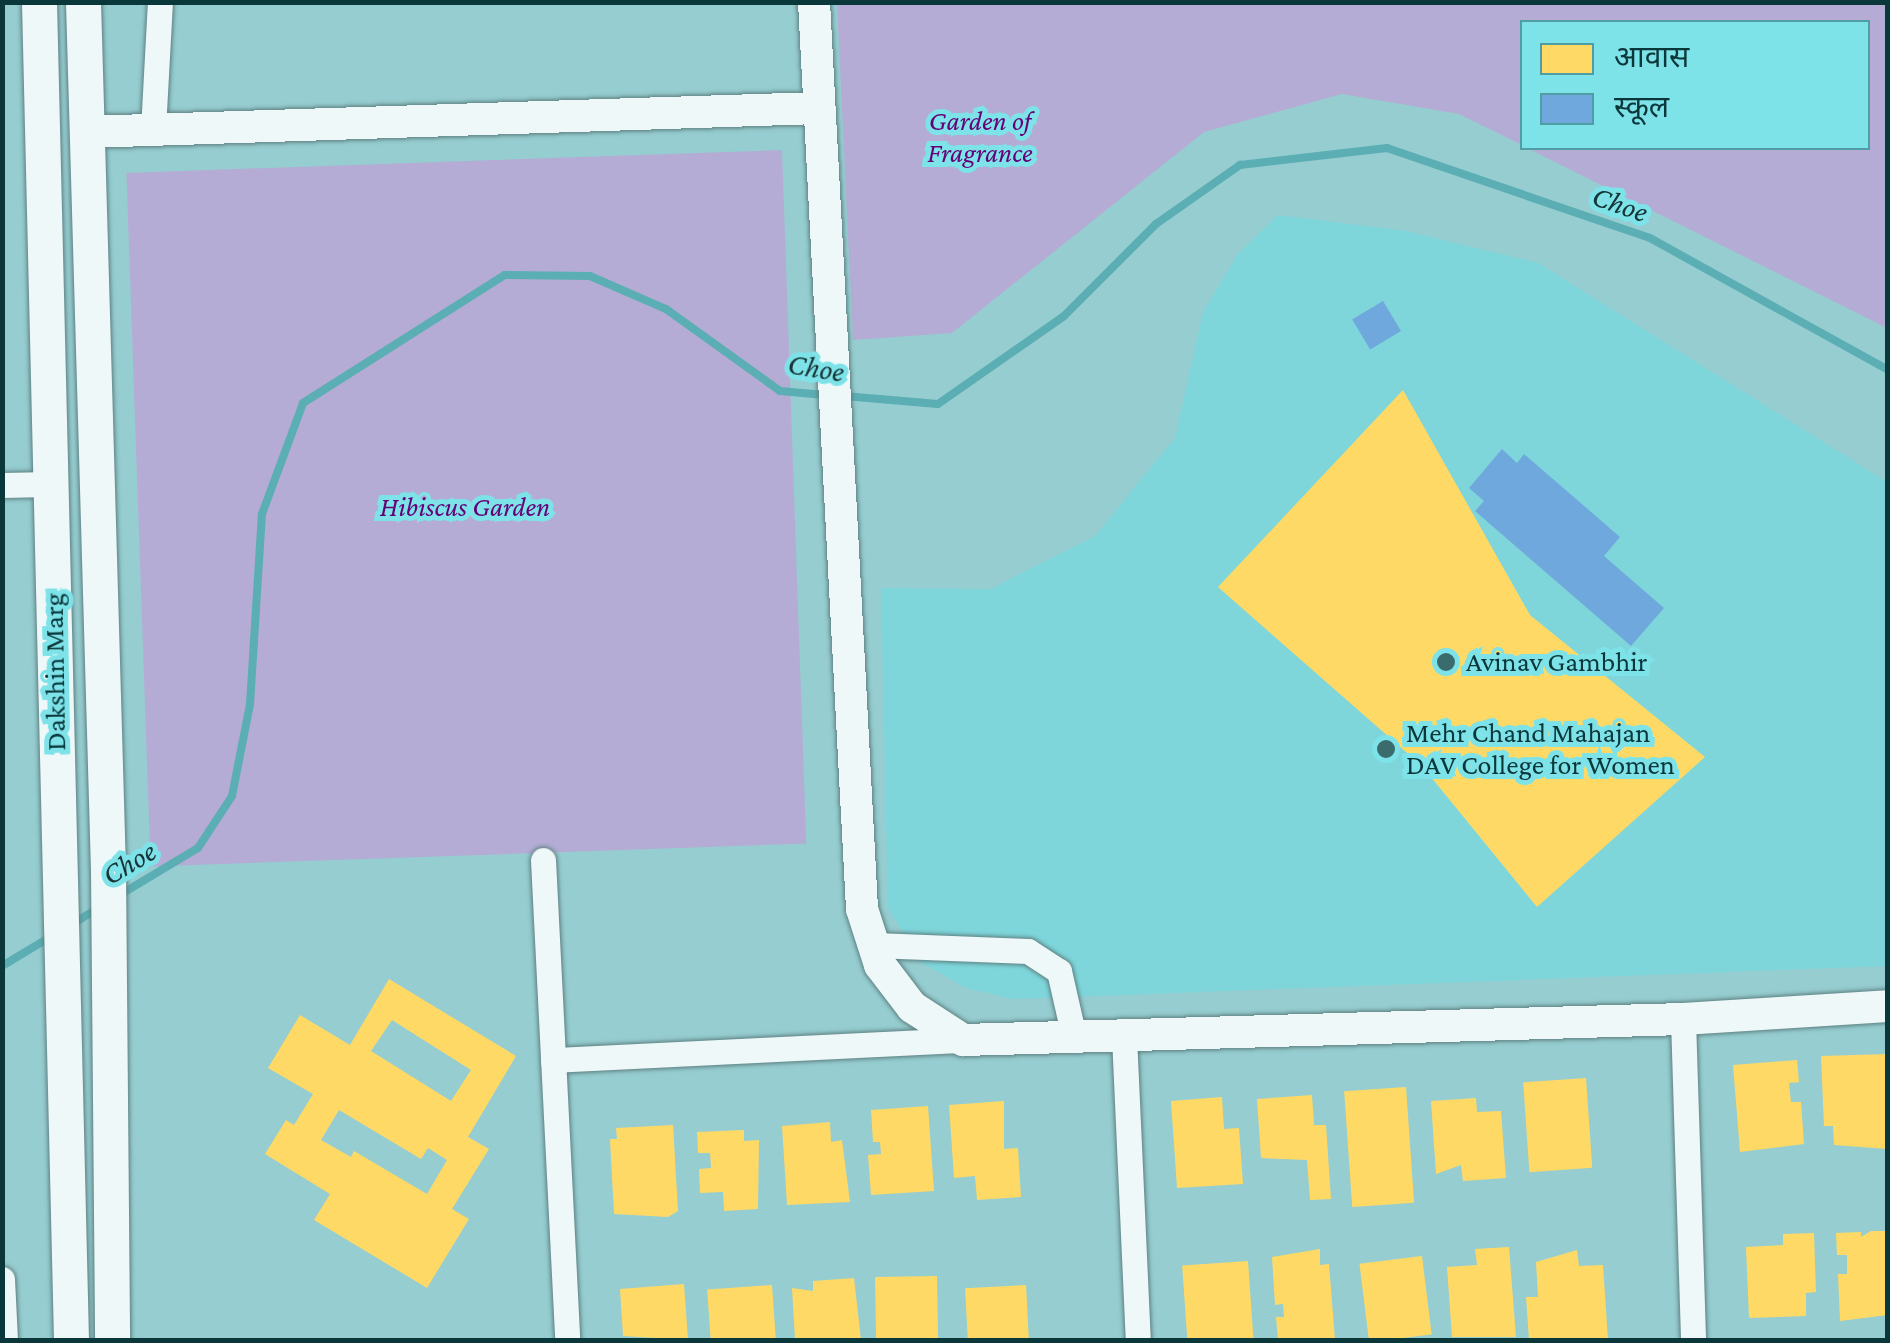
<!DOCTYPE html>
<html>
<head>
<meta charset="utf-8">
<style>
  body { margin:0 }
  #map { position:relative; width:1890px; height:1343px; overflow:hidden; background:#96cdd0; font-family:"Crimson Pro","Noto Sans Devanagari",serif }
  div>[style] { position:absolute }
  .built>* { inset:0; background:#7ed6db }
  .green>* { inset:0; background:#b4acd5; transform-origin:0 0 }
  .homes>* { inset:0; background:#ffd966; transform-origin:0 0 }
  .schools>* { inset:0; background:#6fa8dc; transform-origin:0 0 }
  .stream>* { height:8px; margin:-4px; padding:0 4px; transform-origin:4px; border-radius:4px; background:#5baeb3 }
  .roads { filter:drop-shadow(0 0 2px #5e8183) drop-shadow(0 0 2px #5e8183) }
  .minor>* { height:25px; margin:-12.5px; padding:0 12.5px; transform-origin:12.5px; border-radius:12.5px; background:#eff8f8 }
  .tertiary>* { height:32px; margin:-16px; padding:0 16px; transform-origin:16px; border-radius:16px; background:#eff8f8 }
  .secondary>* { height:35px; margin:-17.5px; padding:0 17.5px; transform-origin:17.5px; border-radius:17.5px; background:#eff8f8 }
  .dots>* { width:28px; height:28px; translate:-50% -50%; box-sizing:border-box; border:5px solid #7ee2e9; border-radius:50% }
  span { translate:-50% -50%; white-space:nowrap; text-align:center; line-height:1.15; -webkit-text-stroke:10px #7ee2e9; paint-order:stroke }
  .park-label { font-size:28px; color:#660076; font-style:italic }
  .poi-label { font-size:28px; color:#09373a }
  .left { translate:0 -50%; text-align:left }
  .street-label { font-size:28px; color:#09373a }
  .water-label { font-size:30px; color:#163436; font-style:italic }
  .frame { position:absolute; inset:0; border:5px solid #09373a; pointer-events:none }
  .legend { position:absolute; left:1520px; top:20px; width:350px; height:130px; box-sizing:border-box; background:#7ee2e9; border:2px solid #4f9ea3; margin:0; padding:12px 18px; list-style:none; font-size:30px; color:#09373a }
  .legend li { display:flex; align-items:center; gap:20px; height:50px }
  .legend b { width:50px; border:2px solid #4f9ea3 }
</style>
</head>
<body>
<div id="map">
  <div class="built">
    <div style="clip-path:polygon(1278px 215px,1406px 231px,1538px 263px,1887px 482px,1887px 966px,1013px 999px,966px 988px,921px 962px,888px 908px,881px 588px,991px 589px,1095px 536px,1175px 438px,1203px 312px,1238px 254px)"></div>
  </div>
  <div class="green">
    <div style="clip-path:polygon(837px 3px,1887px 3px,1887px 328px,1527px 148px,1868px 148px,1868px 22px,1522px 22px,1522px 145px,1459px 114px,1342px 94px,1204px 132px,952px 333px,853px 340px)"></div>
    <div style="left:782px;top:150px;width:694px;height:656px;rotate:88deg"></div>
  </div>
  <div class="homes">
    <div style="clip-path:polygon(1403px 390px,1530px 615px,1705px 757px,1537px 907px,1422px 766px,1218px 587px)"></div>
    <div style="clip-path:polygon(evenodd,389px 979px,516px 1056px,468px 1137px,489px 1149px,452px 1209px,469px 1219px,427px 1288px,314px 1220px,330px 1194px,265px 1154px,286px 1120px,294px 1125px,313px 1094px,268px 1068px,300px 1015px,350px 1045px,389px 979px,392px 1020px,471px 1070px,451px 1101px,371px 1051px,392px 1020px,389px 979px,339px 1110px,421px 1159px,428px 1148px,447px 1160px,427px 1194px,354px 1151px,351px 1157px,321px 1140px,339px 1110px)"></div>
    <div style="clip-path:polygon(1888px 1054px,1888px 1149px,1834px 1145px,1833px 1126px,1824px 1126px,1821px 1056px)"></div>
    <div style="clip-path:polygon(1797px 1060px,1799px 1082px,1789px 1083px,1791px 1102px,1801px 1102px,1804px 1144px,1740px 1152px,1733px 1065px)"></div>
    <div style="left:1586px;top:1078px;width:90px;height:63px;rotate:86deg"></div>
    <div style="left:1406px;top:1087px;width:116px;height:62px;rotate:86deg"></div>
    <div style="clip-path:polygon(1312px 1095px,1314px 1125px,1326px 1125px,1331px 1199px,1310px 1200px,1307px 1160px,1261px 1158px,1257px 1099px)"></div>
    <div style="clip-path:polygon(1222px 1097px,1224px 1129px,1239px 1128px,1243px 1184px,1177px 1188px,1171px 1101px)"></div>
    <div style="clip-path:polygon(1476px 1098px,1477px 1112px,1501px 1111px,1506px 1178px,1463px 1181px,1461px 1165px,1436px 1174px,1431px 1101px)"></div>
    <div style="clip-path:polygon(1004px 1101px,1004px 1149px,1018px 1148px,1021px 1197px,977px 1200px,975px 1176px,954px 1178px,949px 1105px)"></div>
    <div style="clip-path:polygon(928px 1106px,934px 1191px,871px 1195px,868px 1155px,881px 1154px,880px 1142px,873px 1142px,871px 1110px)"></div>
    <div style="clip-path:polygon(830px 1122px,831px 1142px,842px 1140px,850px 1202px,787px 1205px,782px 1126px)"></div>
    <div style="clip-path:polygon(673px 1125px,678px 1211px,668px 1217px,614px 1214px,610px 1139px,617px 1139px,616px 1128px)"></div>
    <div style="clip-path:polygon(744px 1130px,744px 1141px,759px 1140px,758px 1209px,724px 1211px,723px 1192px,700px 1193px,699px 1169px,711px 1168px,710px 1153px,698px 1153px,697px 1132px)"></div>
    <div style="clip-path:polygon(1871px 1231px,1888px 1231px,1888px 1315px,1840px 1321px,1838px 1274px,1847px 1274px,1847px 1255px,1837px 1255px,1836px 1233px,1861px 1232px,1861px 1237px)"></div>
    <div style="clip-path:polygon(1814px 1233px,1816px 1292px,1806px 1293px,1806px 1316px,1749px 1318px,1746px 1247px,1783px 1245px,1783px 1234px)"></div>
    <div style="clip-path:polygon(1509px 1247px,1516px 1337px,1452px 1337px,1447px 1267px,1477px 1265px,1475px 1249px)"></div>
    <div style="clip-path:polygon(1320px 1249px,1320px 1265px,1329px 1264px,1335px 1340px,1278px 1340px,1276px 1317px,1284px 1317px,1283px 1304px,1275px 1305px,1272px 1257px)"></div>
    <div style="clip-path:polygon(1577px 1250px,1579px 1266px,1603px 1265px,1608px 1340px,1529px 1340px,1526px 1297px,1538px 1297px,1536px 1262px)"></div>
    <div style="left:1422px;top:1256px;width:79px;height:63px;rotate:83deg"></div>
    <div style="left:1248px;top:1261px;width:79px;height:66px;rotate:86deg"></div>
    <div style="left:937px;top:1276px;width:64px;height:62px;rotate:89deg"></div>
    <div style="clip-path:polygon(854px 1278px,861px 1340px,795px 1340px,792px 1288px,813px 1291px,813px 1281px)"></div>
    <div style="clip-path:polygon(684px 1284px,688px 1340px,623px 1336px,620px 1289px)"></div>
    <div style="left:772px;top:1285px;width:55px;height:65px;rotate:86deg"></div>
    <div style="left:1026px;top:1285px;width:55px;height:61px;rotate:87deg"></div>
  </div>
  <div class="schools">
    <div style="left:1383px;top:301px;width:35px;height:36px;rotate:59deg"></div>
    <div style="clip-path:polygon(1502px 449px,1517px 463px,1524px 454px,1620px 537px,1604px 556px,1664px 608px,1631px 646px,1475px 511px,1484px 501px,1469px 488px)"></div>
  </div>
  <div class="stream">
    <div style="left:844px;top:396px;width:94px;rotate:4.9deg"></div>
    <div style="left:938px;top:404px;width:154px;rotate:-34.9deg"></div>
    <div style="left:1064px;top:316px;width:130px;rotate:-45deg"></div>
    <div style="left:1156px;top:224px;width:103px;rotate:-35.1deg"></div>
    <div style="left:1240px;top:165px;width:148px;rotate:-6.6deg"></div>
    <div style="left:1387px;top:148px;width:278px;rotate:18.9deg"></div>
    <div style="left:1650px;top:238px;width:272px;rotate:29deg"></div>
    <div style="left:118px;top:896px;width:93px;rotate:-31deg"></div>
    <div style="left:198px;top:848px;width:62px;rotate:-56.8deg"></div>
    <div style="left:232px;top:796px;width:94px;rotate:-78.9deg"></div>
    <div style="left:250px;top:704px;width:190px;rotate:-86.4deg"></div>
    <div style="left:262px;top:514px;width:118px;rotate:-69.7deg"></div>
    <div style="left:303px;top:403px;width:239px;rotate:-32.4deg"></div>
    <div style="left:505px;top:275px;width:85px;rotate:0.7deg"></div>
    <div style="left:590px;top:276px;width:83px;rotate:23.5deg"></div>
    <div style="left:666px;top:309px;width:140px;rotate:35.7deg"></div>
    <div style="left:780px;top:391px;width:45px;rotate:5.1deg"></div>
    <div style="left:71px;top:925px;width:31px;rotate:-32deg"></div>
    <div style="left:2px;top:966px;width:56px;rotate:-31.1deg"></div>
  </div>
  <div class="roads">
    <div class="minor">
      <div style="left:153px;top:130px;width:128px;rotate:-86.9deg"></div>
      <div style="left:2px;top:485px;width:48px;rotate:-1.2deg"></div>
      <div style="left:543px;top:860px;width:481px;rotate:87.1deg"></div>
      <div style="left:874px;top:945px;width:154px;rotate:2.2deg"></div>
      <div style="left:1028px;top:951px;width:37px;rotate:33deg"></div>
      <div style="left:1059px;top:971px;width:68px;rotate:77.2deg"></div>
      <div style="left:1683px;top:1019px;width:321px;rotate:88.2deg"></div>
      <div style="left:1124px;top:1036px;width:304px;rotate:87.4deg"></div>
      <div style="left:553px;top:1060px;width:410px;rotate:-2.8deg"></div>
      <div style="left:2px;top:1279px;width:61px;rotate:87.2deg"></div>
    </div>
    <div class="tertiary">
      <div style="left:814px;top:2px;width:908px;rotate:86.97deg"></div>
      <div style="left:862px;top:909px;width:59px;rotate:72.2deg"></div>
      <div style="left:880px;top:965px;width:53px;rotate:52.7deg"></div>
      <div style="left:912px;top:1007px;width:61px;rotate:32.9deg"></div>
      <div style="left:963px;top:1040px;width:720px;rotate:-1.67deg"></div>
      <div style="left:1683px;top:1019px;width:205px;rotate:-3.6deg"></div>
      <div style="left:87px;top:132px;width:732px;rotate:-1.88deg"></div>
    </div>
    <div class="secondary">
      <div style="left:39px;top:2px;width:1338px;rotate:88.63deg"></div>
      <div style="left:83px;top:2px;width:867px;rotate:88.35deg"></div>
      <div style="left:108px;top:869px;width:471px;rotate:89.5deg"></div>
    </div>
  </div>
  <div class="dots">
    <div style="left:1446px;top:662px;background:#3a6c6e"></div>
    <div style="left:1386px;top:749px;background:#3a6c6e"></div>
  </div>
  <div class="park-label">
    <span style="left:980px;top:137px">Garden of<br>Fragrance</span>
    <span style="left:465px;top:507px">Hibiscus Garden</span>
  </div>
  <div class="poi-label">
    <span class="left" style="left:1466px;top:662px">Avinav Gambhir</span>
    <span class="left" style="left:1406px;top:749px">Mehr Chand Mahajan<br>DAV College for Women</span>
  </div>
  <div class="street-label">
    <span style="left:55px;top:672px;rotate:-91deg">Dakshin Marg</span>
  </div>
  <div class="water-label">
    <span style="left:1620px;top:204px;rotate:19deg">Choe</span>
    <span style="left:816px;top:368px;rotate:9deg">Choe</span>
    <span style="left:129px;top:863px;rotate:-31deg">Choe</span>
  </div>
  <div class="frame"></div>
  <ul class="legend">
  <li><b style="height:28px;background:#ffd966"></b>आवास</li>
  <li><b style="height:28px;background:#6fa8dc"></b>स्कूल</li>
  </ul>
</div>
</body>
</html>
